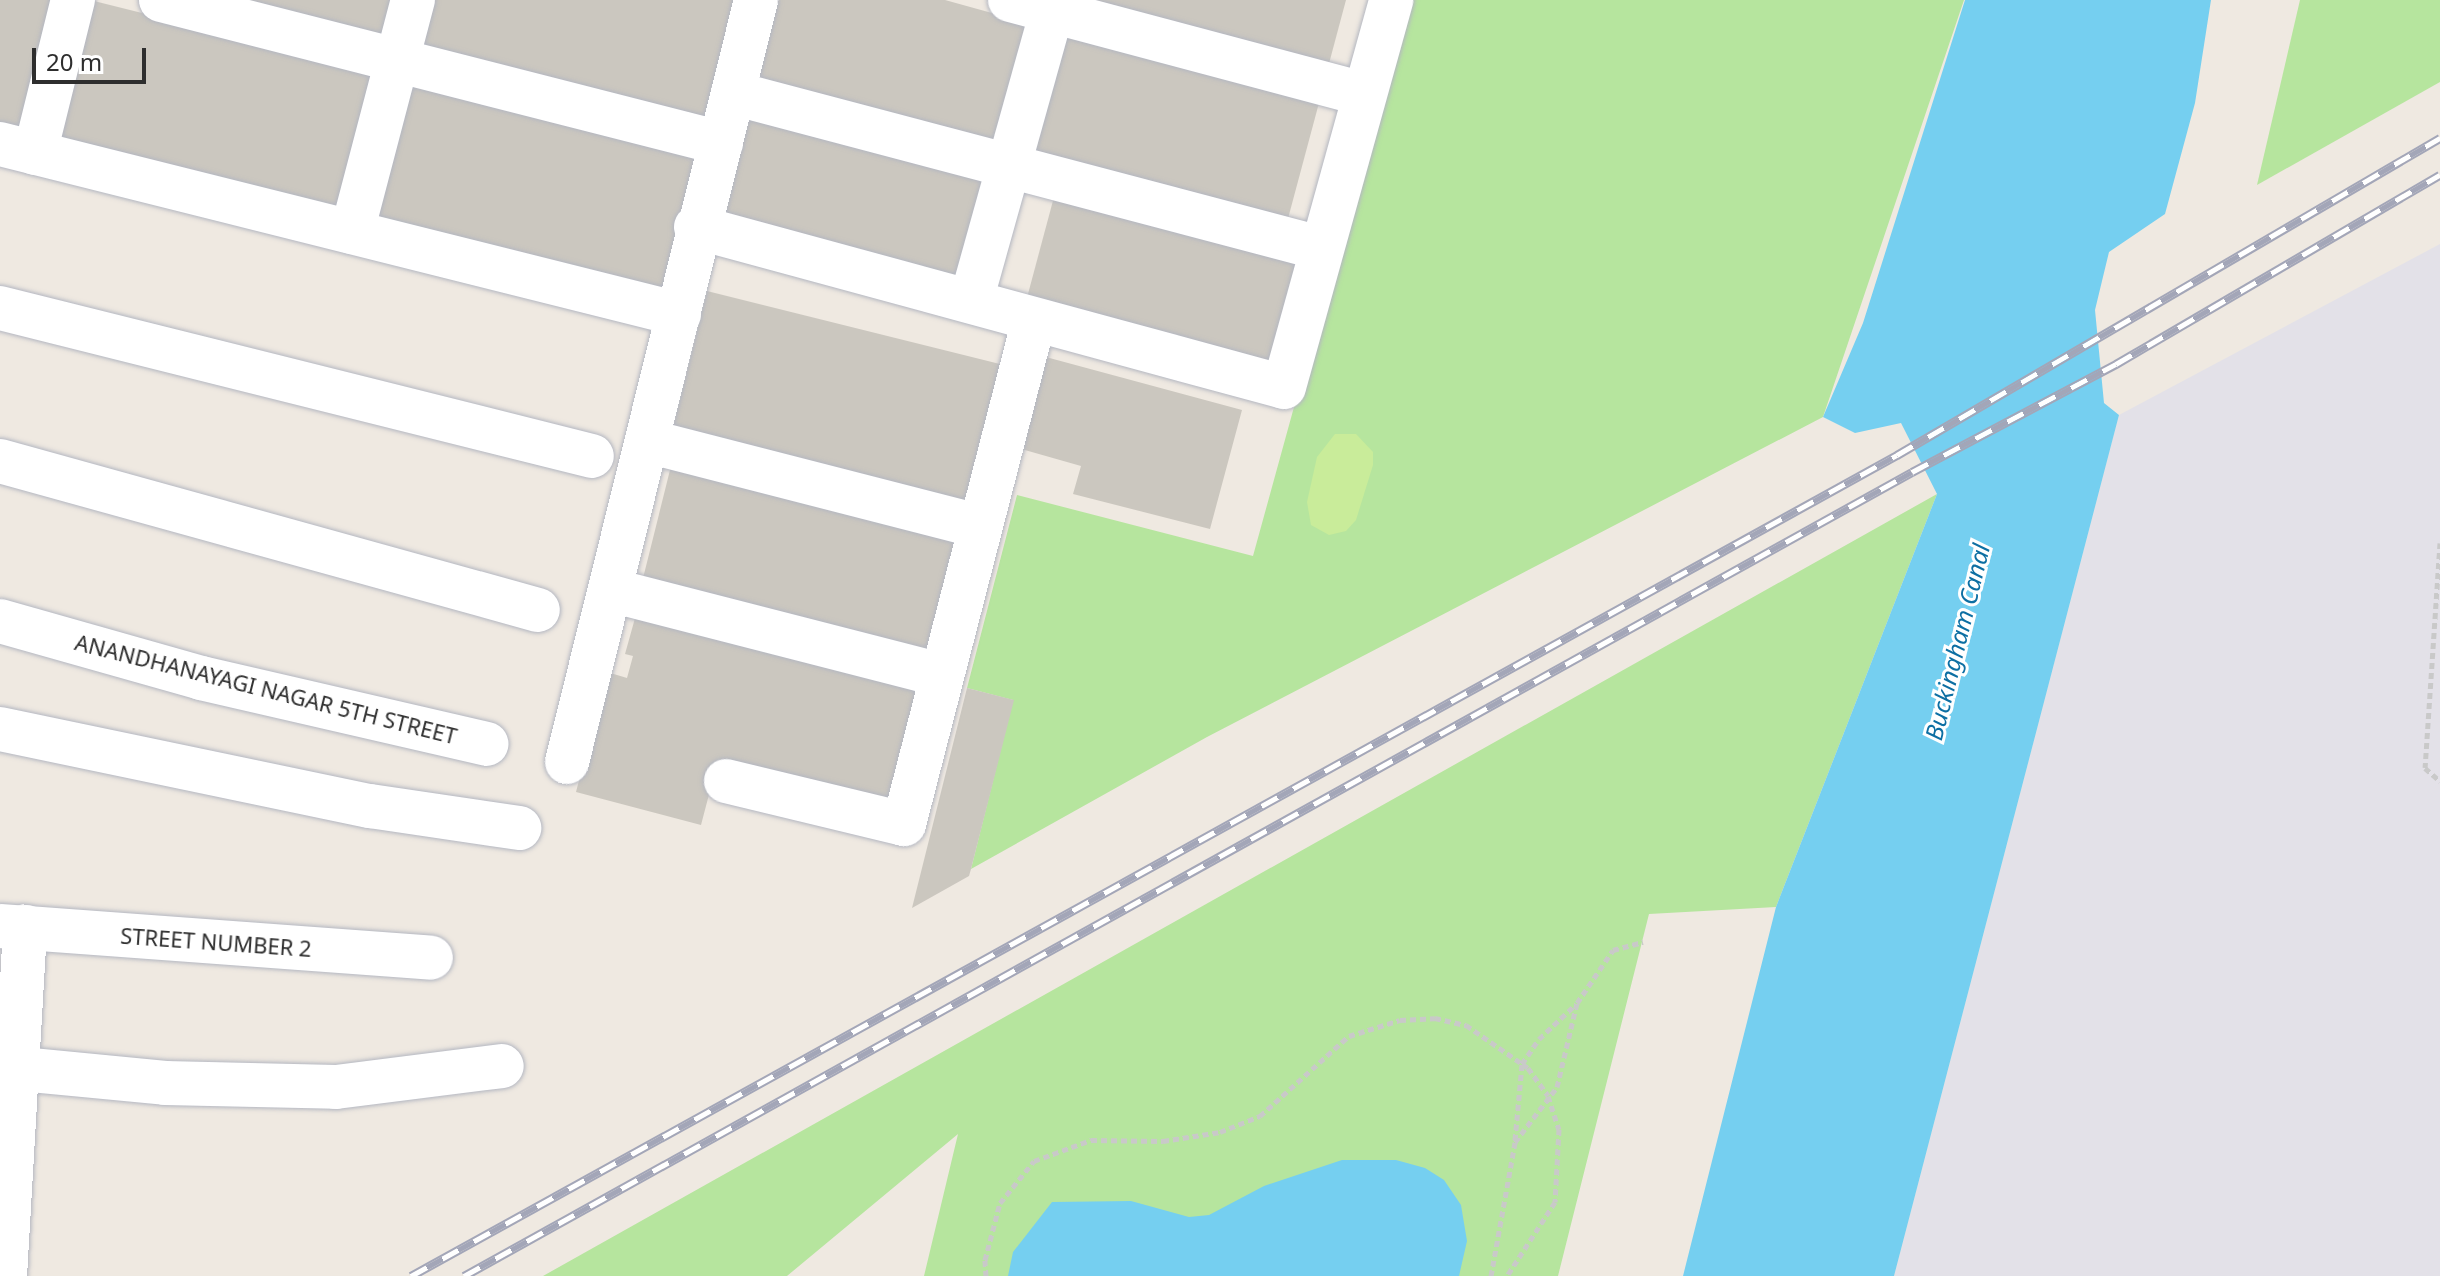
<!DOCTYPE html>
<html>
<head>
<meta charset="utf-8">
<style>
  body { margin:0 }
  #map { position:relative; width:2440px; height:1276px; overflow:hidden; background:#efe9e1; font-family:"Noto Sans",sans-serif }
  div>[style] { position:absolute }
  .industrial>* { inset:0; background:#e3e1e8 }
  .green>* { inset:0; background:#b6e59e }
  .pitch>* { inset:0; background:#c9ec9a }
  .water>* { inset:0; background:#75cff0 }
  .building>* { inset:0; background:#cbc7bf; transform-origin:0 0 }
  .path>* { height:5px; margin-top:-2.5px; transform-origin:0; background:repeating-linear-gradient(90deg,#c9c9c9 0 6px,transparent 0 10px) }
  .roads { filter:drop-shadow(0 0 2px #b4b7c1) drop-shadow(0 0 2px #b4b7c1) }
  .minor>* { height:44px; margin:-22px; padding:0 22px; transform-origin:22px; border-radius:22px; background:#fff }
  .rail>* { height:9px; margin-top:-4.5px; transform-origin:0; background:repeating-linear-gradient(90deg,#fff 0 18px,#a3a6b8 0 36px); box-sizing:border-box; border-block:2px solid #a3a6b8 }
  span { translate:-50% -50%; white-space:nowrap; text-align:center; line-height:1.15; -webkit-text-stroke:6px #fff; paint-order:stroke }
  .street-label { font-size:22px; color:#2e2e2e }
  .water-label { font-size:24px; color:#0d6fa3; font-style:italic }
  .scale { position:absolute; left:32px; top:48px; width:114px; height:36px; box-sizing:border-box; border:4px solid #2e2e2e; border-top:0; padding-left:10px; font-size:24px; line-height:28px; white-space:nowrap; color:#2e2e2e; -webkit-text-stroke:6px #fff; paint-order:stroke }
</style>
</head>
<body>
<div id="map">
  <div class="industrial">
    <div style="clip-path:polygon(2440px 244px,2440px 1276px,1894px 1276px,2119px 415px)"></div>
  </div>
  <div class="green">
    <div style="clip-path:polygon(1406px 0,1964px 0,1823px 417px,1207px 737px,971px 869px,1013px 700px,967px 688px,1017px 495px,1253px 556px)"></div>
    <div style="clip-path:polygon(2300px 0,2440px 0,2440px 82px,2257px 185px)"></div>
    <div style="clip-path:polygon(1937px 494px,1776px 907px,1649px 914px,1558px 1276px,924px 1276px,958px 1134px,787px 1276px,543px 1276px)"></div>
  </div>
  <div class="pitch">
    <div style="clip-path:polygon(1335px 434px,1356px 434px,1373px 452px,1373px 465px,1356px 520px,1346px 531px,1329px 535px,1311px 525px,1307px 502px,1317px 457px)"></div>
  </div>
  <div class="water">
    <div style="clip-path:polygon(1965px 0,2211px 0,2195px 103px,2165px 214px,2109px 252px,2095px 310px,2104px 403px,2119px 415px,1894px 1276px,1683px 1276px,1776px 907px,1937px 494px,1901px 423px,1855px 433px,1823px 417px,1863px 323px)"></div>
    <div style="clip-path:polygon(1342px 1160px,1396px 1160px,1425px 1168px,1444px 1180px,1461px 1205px,1467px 1241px,1459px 1276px,1008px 1276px,1013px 1252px,1052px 1202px,1131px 1201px,1189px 1217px,1209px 1215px,1264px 1186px)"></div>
  </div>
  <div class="building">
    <div style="clip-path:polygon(0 0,60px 0,25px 134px,0 127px)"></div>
    <div style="left:90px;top:0;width:301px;height:145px;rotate:14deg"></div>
    <div style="clip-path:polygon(228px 0,399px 0,388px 42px)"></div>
    <div style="clip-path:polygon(431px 0,737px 0,706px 123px,419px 48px)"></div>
    <div style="clip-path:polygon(766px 0,945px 0,1032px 24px,998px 152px,744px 83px)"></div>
    <div style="clip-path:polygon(1074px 0,1346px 0,1327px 71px)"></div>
    <div style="left:1066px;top:31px;width:263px;height:133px;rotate:15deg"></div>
    <div style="left:407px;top:79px;width:305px;height:146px;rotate:15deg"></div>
    <div style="left:743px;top:105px;width:261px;height:115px;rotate:15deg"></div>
    <div style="left:1058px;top:182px;width:262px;height:125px;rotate:15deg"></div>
    <div style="left:707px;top:291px;width:307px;height:147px;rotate:14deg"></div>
    <div style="clip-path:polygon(1031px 353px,1242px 410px,1210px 529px,1073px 494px,1081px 466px,1007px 445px)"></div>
    <div style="left:672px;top:462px;width:298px;height:127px;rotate:14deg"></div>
    <div style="clip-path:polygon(637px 611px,925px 686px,893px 809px,717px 764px,701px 825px,576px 792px,607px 672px,627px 678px,633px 656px,625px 654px)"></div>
    <div style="clip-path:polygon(967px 688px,1014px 700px,971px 869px,969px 876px,912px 908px)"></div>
  </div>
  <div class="path">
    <div style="left:2440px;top:543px;width:225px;rotate:93.8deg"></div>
    <div style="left:2425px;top:768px;width:20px;rotate:41deg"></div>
    <div style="left:1515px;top:1140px;width:76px;rotate:-84.7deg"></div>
    <div style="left:1522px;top:1064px;width:30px;rotate:-56deg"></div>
    <div style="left:1539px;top:1039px;width:51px;rotate:-43.4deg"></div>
    <div style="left:986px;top:1276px;width:16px;rotate:-94deg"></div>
    <div style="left:985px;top:1260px;width:59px;rotate:-75.3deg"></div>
    <div style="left:1000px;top:1203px;width:54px;rotate:-51deg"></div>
    <div style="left:1034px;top:1161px;width:61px;rotate:-20.2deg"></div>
    <div style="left:1091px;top:1140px;width:72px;rotate:0.8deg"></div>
    <div style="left:1163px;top:1141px;width:58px;rotate:-9deg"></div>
    <div style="left:1220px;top:1132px;width:43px;rotate:-21.8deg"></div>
    <div style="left:1260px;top:1116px;width:120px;rotate:-42deg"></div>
    <div style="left:1349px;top:1036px;width:53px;rotate:-17.4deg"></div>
    <div style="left:1400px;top:1020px;width:35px;rotate:-3deg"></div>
    <div style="left:1435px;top:1018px;width:32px;rotate:13deg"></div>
    <div style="left:1466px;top:1025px;width:75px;rotate:34.7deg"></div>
    <div style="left:1528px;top:1068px;width:34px;rotate:54deg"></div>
    <div style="left:1548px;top:1096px;width:35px;rotate:72deg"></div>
    <div style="left:1559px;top:1129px;width:73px;rotate:93.1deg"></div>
    <div style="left:1555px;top:1202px;width:88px;rotate:123deg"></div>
    <div style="left:1491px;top:1276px;width:136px;rotate:-79.8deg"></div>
    <div style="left:1515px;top:1142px;width:69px;rotate:-52.6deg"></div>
    <div style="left:1557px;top:1087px;width:86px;rotate:-76.6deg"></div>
    <div style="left:1577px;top:1003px;width:64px;rotate:-55.8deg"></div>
    <div style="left:1613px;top:950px;width:31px;rotate:-15deg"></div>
  </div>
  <div class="roads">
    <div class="minor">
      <div style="left:161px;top:0;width:578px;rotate:14.32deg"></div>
      <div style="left:1010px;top:0;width:366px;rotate:14.9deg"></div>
      <div style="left:733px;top:93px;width:607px;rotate:14.79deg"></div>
      <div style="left:0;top:144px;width:700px;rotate:14.06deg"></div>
      <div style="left:35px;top:153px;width:158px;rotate:-76.1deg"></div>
      <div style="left:696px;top:227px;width:609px;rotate:15.22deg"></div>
      <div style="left:1284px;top:387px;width:402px;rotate:-74.5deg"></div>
      <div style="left:352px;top:232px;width:240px;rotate:-75.3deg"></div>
      <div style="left:971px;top:301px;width:313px;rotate:-74.4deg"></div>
      <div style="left:0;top:308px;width:610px;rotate:14.04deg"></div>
      <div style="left:647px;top:441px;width:341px;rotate:14.4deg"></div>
      <div style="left:0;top:461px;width:558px;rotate:15.48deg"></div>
      <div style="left:610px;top:590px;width:341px;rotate:14.4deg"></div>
      <div style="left:0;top:621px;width:209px;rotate:15.8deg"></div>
      <div style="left:201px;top:678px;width:293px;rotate:13deg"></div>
      <div style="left:0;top:729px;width:378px;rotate:11.8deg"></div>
      <div style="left:370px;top:806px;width:151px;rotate:8.4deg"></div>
      <div style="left:567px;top:762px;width:785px;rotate:-76.07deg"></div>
      <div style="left:726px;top:781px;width:183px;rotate:13.6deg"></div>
      <div style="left:904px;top:824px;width:520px;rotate:-75.54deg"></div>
      <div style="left:0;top:926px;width:432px;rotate:4.2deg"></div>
      <div style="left:0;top:1067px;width:166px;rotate:5.5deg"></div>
      <div style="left:165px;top:1083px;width:171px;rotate:1.3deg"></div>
      <div style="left:336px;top:1087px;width:167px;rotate:-7.2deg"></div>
      <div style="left:5px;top:1276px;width:350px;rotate:-86.7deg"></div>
    </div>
  </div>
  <div class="rail">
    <div style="left:411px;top:1276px;width:1698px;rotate:-28.92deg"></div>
    <div style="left:1897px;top:455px;width:629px;rotate:-30.28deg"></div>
    <div style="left:464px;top:1276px;width:1656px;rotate:-29.04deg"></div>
    <div style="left:1912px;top:472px;width:231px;rotate:-27.9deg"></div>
    <div style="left:2116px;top:364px;width:375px;rotate:-30.3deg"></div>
  </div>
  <div class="street-label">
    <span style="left:266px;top:689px;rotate:14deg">ANANDHANAYAGI NAGAR 5TH STREET</span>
    <span style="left:216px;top:942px;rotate:4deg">STREET NUMBER 2</span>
  </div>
  <div class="water-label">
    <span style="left:1957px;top:642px;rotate:-76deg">Buckingham Canal</span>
  </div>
  <div class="scale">20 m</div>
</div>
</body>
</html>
